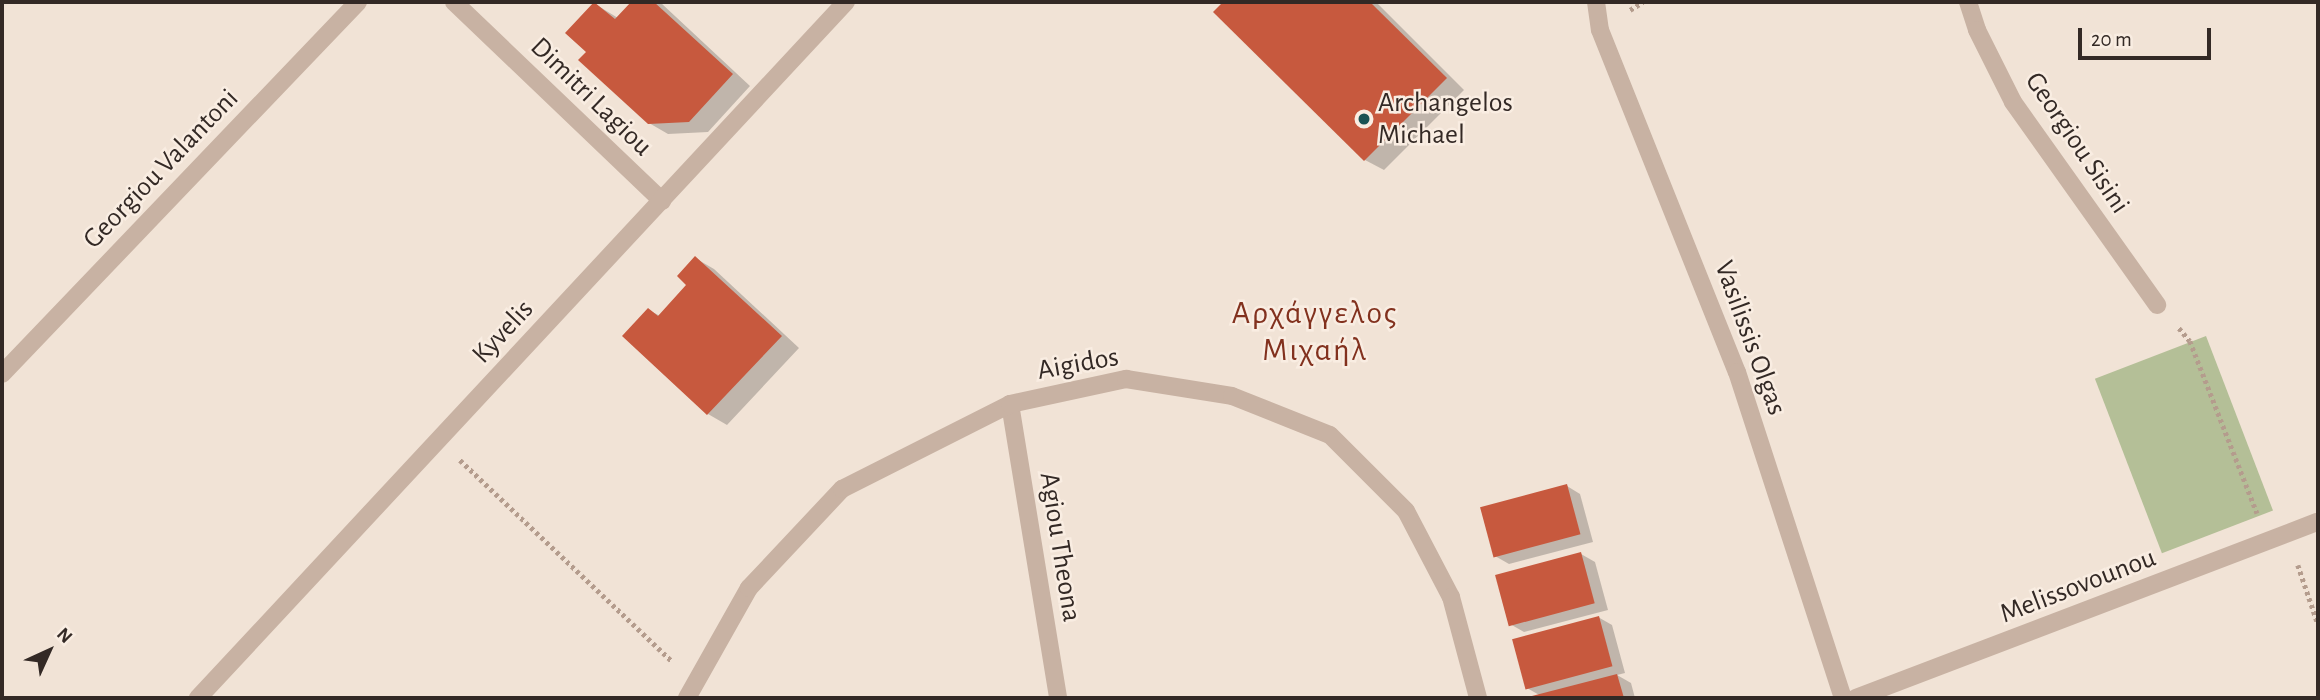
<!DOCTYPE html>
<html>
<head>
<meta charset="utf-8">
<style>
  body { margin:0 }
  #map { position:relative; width:2320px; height:700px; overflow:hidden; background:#f1e3d6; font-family:"Alegreya Sans",sans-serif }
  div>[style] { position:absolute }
  .green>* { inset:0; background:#b4bf97; transform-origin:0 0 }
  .shadow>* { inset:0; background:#0003 }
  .building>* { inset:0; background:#c7593e; transform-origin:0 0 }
  .path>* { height:4.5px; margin-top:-2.25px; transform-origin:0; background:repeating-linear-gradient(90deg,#b49c8d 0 3.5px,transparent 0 7px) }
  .minor>* { height:18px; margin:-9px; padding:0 9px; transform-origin:9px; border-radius:9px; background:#c8b2a3 }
  .dots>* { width:19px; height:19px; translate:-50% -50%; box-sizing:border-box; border:4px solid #f9ede2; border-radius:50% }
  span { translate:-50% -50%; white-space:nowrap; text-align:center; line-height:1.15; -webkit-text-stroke:5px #f9ede2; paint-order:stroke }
  .street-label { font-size:28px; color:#332925 }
  .poi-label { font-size:28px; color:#332925 }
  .left { translate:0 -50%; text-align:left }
  .quarter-label { font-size:32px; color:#82311e; letter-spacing:2px }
  .frame { position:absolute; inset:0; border:4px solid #332925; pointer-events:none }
  .north { position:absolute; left:14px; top:616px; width:70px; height:70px; -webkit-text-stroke:5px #f9ede2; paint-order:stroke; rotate:45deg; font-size:19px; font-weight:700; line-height:28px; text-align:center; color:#332925 }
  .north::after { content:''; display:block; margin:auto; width:24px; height:32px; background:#332925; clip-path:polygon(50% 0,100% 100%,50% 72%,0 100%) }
  .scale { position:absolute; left:2078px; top:28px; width:133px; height:32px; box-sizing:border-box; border:4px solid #332925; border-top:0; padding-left:9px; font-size:21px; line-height:24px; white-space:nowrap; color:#332925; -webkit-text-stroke:5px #f9ede2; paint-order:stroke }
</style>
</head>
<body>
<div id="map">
  <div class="green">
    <div style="left:2206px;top:336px;width:187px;height:119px;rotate:69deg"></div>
  </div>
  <div class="shadow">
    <div style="clip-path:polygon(634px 2px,661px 3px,750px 86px,708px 132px,668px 134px,649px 123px,588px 52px,595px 4px,618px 18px)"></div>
    <div style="clip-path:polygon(1225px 2px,1376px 2px,1464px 90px,1384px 170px,1365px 160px,1216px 12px)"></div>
    <div style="clip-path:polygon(695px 258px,714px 269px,799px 348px,727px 425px,708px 414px,624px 336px,649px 310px,660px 316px,689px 285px)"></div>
    <div style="clip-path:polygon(1567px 486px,1580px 494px,1593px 542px,1509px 564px,1495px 556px)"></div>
    <div style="clip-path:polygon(1581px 554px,1595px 562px,1608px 610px,1524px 632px,1510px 624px)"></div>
    <div style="clip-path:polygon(1598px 617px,1612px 625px,1625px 673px,1617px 675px,1631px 683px,1635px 698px,1532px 698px,1541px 696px,1527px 688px)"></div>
  </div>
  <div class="building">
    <div style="clip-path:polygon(594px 2px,615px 19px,631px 2px,654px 2px,733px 74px,689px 122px,648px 124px,578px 60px,586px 52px,565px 33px)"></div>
    <div style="clip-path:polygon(1223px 2px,1370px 2px,1447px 78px,1364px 161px,1213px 12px)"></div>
    <div style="clip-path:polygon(695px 256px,782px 336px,707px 415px,622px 336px,648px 308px,658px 316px,686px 285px,677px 276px)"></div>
    <div style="left:1567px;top:484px;width:52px;height:90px;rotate:75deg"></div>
    <div style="left:1581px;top:552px;width:53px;height:89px;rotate:75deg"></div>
    <div style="left:1599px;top:616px;width:52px;height:90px;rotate:75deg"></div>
    <div style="clip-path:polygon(1617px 674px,1624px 698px,1528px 698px,1528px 697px)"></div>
  </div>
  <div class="path">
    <div style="left:1630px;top:10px;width:15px;rotate:-32deg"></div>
    <div style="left:2179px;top:328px;width:17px;rotate:50deg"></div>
    <div style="left:2190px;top:341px;width:185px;rotate:68.7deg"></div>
    <div style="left:460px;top:460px;width:292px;rotate:43.5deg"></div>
    <div style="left:2298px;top:565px;width:62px;rotate:71.3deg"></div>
  </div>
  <div class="minor">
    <div style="left:454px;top:2px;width:288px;rotate:43.7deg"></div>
    <div style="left:1596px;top:2px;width:28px;rotate:82deg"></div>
    <div style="left:1600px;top:30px;width:368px;rotate:68.2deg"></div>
    <div style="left:1737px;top:372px;width:343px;rotate:72deg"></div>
    <div style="left:1968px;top:2px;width:29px;rotate:72deg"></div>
    <div style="left:1977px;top:30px;width:80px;rotate:63.4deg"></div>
    <div style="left:2013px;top:102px;width:249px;rotate:54.6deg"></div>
    <div style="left:2px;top:374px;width:515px;rotate:-46.26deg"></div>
    <div style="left:1010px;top:404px;width:298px;rotate:80.7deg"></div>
    <div style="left:198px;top:698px;width:951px;rotate:-47.05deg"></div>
    <div style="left:687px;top:698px;width:126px;rotate:-60.6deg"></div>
    <div style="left:749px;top:588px;width:136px;rotate:-46.8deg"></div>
    <div style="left:842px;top:489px;width:188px;rotate:-26.8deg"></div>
    <div style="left:1010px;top:404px;width:119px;rotate:-12.2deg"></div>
    <div style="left:1126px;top:379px;width:107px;rotate:9.1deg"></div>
    <div style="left:1232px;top:396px;width:105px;rotate:21.7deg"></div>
    <div style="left:1330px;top:435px;width:107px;rotate:45deg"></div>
    <div style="left:1406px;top:511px;width:97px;rotate:62.4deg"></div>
    <div style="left:1451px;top:597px;width:105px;rotate:75deg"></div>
    <div style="left:1856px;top:698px;width:494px;rotate:-20.9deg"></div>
  </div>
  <div class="dots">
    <div style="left:1364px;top:119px;background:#1b5354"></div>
  </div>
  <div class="street-label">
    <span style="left:591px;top:97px;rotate:44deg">Dimitri Lagiou</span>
    <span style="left:2077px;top:143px;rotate:56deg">Georgiou Sisini</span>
    <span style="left:161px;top:169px;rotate:-46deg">Georgiou Valantoni</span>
    <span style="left:503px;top:332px;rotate:-47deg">Kyvelis</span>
    <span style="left:1750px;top:338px;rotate:70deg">Vasilissis Olgas</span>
    <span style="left:1078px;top:364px;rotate:-10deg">Aigidos</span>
    <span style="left:1060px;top:547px;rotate:81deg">Agiou Theona</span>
    <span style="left:2078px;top:586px;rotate:-21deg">Melissovounou</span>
  </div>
  <div class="poi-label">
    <span class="left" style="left:1378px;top:119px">Archangelos<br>Michael</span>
  </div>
  <div class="quarter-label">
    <span style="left:1315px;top:332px">Αρχάγγελος<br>Μιχαήλ</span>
  </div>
  <div class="frame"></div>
  <div class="north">N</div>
  <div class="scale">20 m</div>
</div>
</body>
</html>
